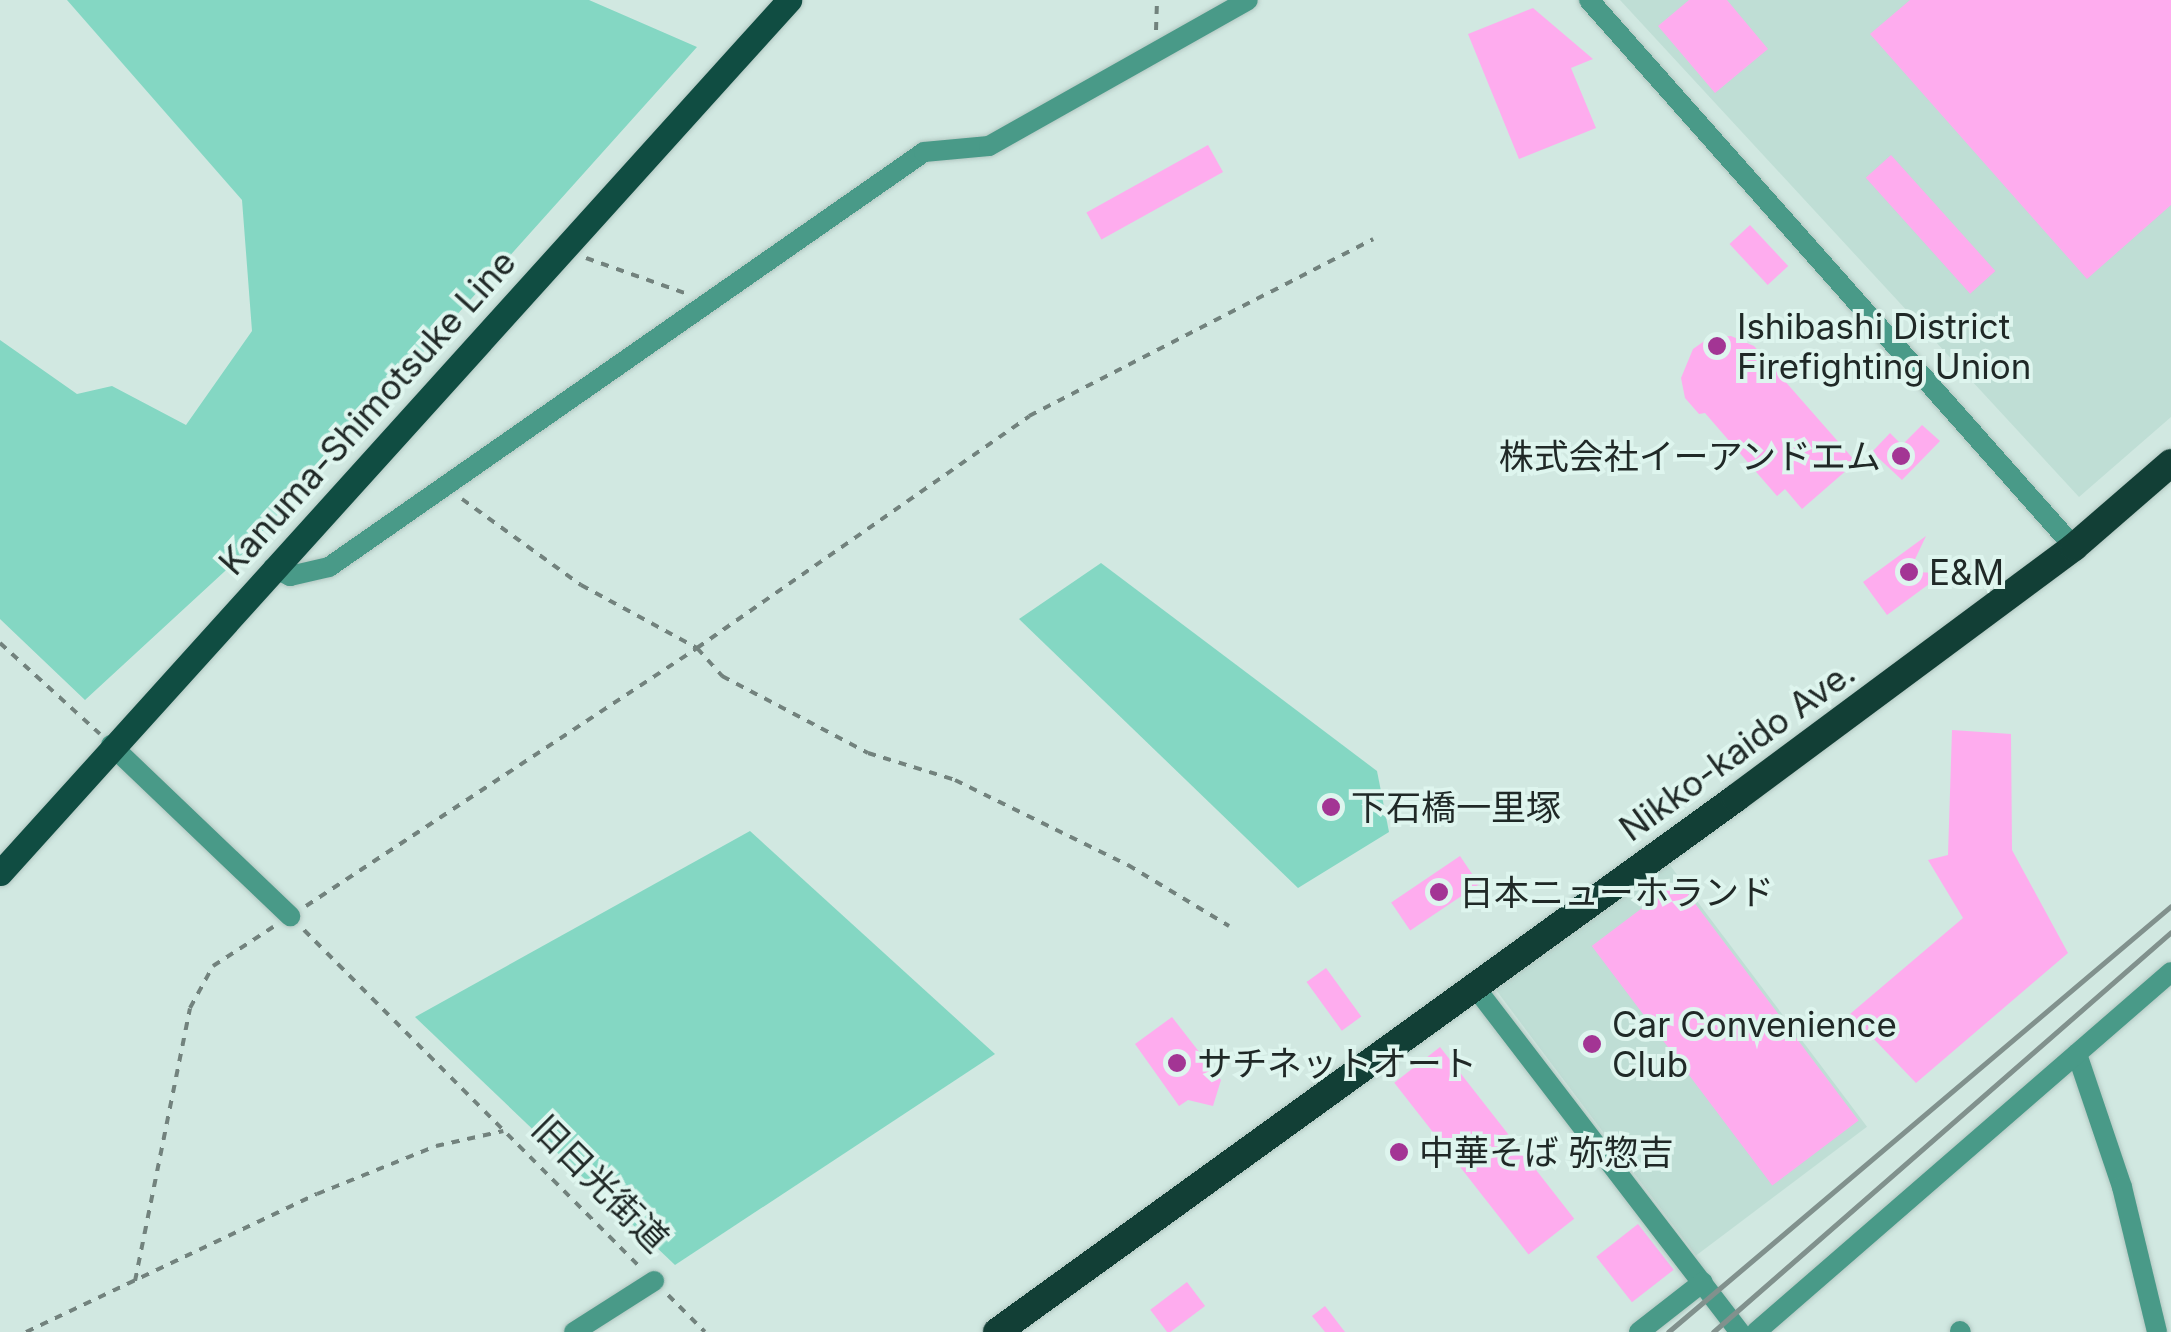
<!DOCTYPE html>
<html>
<head>
<meta charset="utf-8">
<style>
  body { margin:0 }
  #map { position:relative; width:2171px; height:1332px; overflow:hidden; background:#d1e8e1; font-family:Inter,"Noto Sans JP",sans-serif }
  div>[style] { position:absolute }
  .built>* { inset:0; background:#bfded5; transform-origin:0 0 }
  .green>* { inset:0; background:#84d7c3 }
  .building>* { inset:0; background:#feacee; transform-origin:0 0 }
  .path>* { height:4px; margin-top:-2px; transform-origin:0; background:repeating-linear-gradient(90deg,#72827d 0 8px,transparent 0 16px) }
  .roads { filter:drop-shadow(0 0 2px #b1c6c0) drop-shadow(0 0 2px #b1c6c0) }
  .minor>* { height:20px; margin:-10px; padding:0 10px; transform-origin:10px; border-radius:10px; background:#499a88 }
  .tertiary>* { height:20px; margin:-10px; padding:0 10px; transform-origin:10px; border-radius:10px; background:#499a88 }
  .primary>* { height:25px; margin:-12.5px; padding:0 12.5px; transform-origin:12.5px; border-radius:12.5px; background:#104d42 }
  .trunk>* { height:28px; margin:-14px; padding:0 14px; transform-origin:14px; border-radius:14px; background:#123f36 }
  .rail>* { height:5px; margin:-2.5px; padding:0 2.5px; transform-origin:2.5px; border-radius:2.5px; background:#81918d }
  .dots>* { width:28px; height:28px; translate:-50% -50%; box-sizing:border-box; border:5px solid #def5ee; border-radius:50% }
  span { translate:-50% -50%; white-space:nowrap; text-align:center; line-height:1.15; -webkit-text-stroke:8px #def5ee; paint-order:stroke }
  .poi-label { font-size:35px; color:#202927 }
  .left { translate:0 -50%; text-align:left }
  .right { translate:-100% -50%; text-align:right }
  .street-label { font-size:35px; color:#202927 }
</style>
</head>
<body>
<div id="map">
  <div class="built">
    <div style="clip-path:polygon(1620px 0,2171px 0,2171px 417px,2079px 497px)"></div>
    <div style="left:1666px;top:860px;width:334px;height:214px;rotate:53deg"></div>
  </div>
  <div class="green">
    <div style="clip-path:polygon(67px 0,589px 0,697px 47px,237px 560px,85px 700px,0 619px,0 340px,77px 394px,112px 386px,186px 425px,252px 331px,242px 200px)"></div>
    <div style="clip-path:polygon(1101px 563px,1377px 771px,1389px 832px,1298px 888px,1019px 619px)"></div>
    <div style="clip-path:polygon(750px 831px,995px 1054px,675px 1265px,415px 1017px)"></div>
  </div>
  <div class="building">
    <div style="clip-path:polygon(1689px 0,1727px 0,1768px 49px,1715px 93px,1658px 26px)"></div>
    <div style="clip-path:polygon(1910px 0,2171px 0,2171px 205px,2087px 279px,1870px 34px)"></div>
    <div style="clip-path:polygon(1533px 8px,1593px 59px,1571px 68px,1596px 128px,1519px 159px,1468px 34px)"></div>
    <div style="left:1208px;top:145px;width:31px;height:139px;rotate:61deg"></div>
    <div style="left:1891px;top:155px;width:156px;height:34px;rotate:48deg"></div>
    <div style="left:1750px;top:225px;width:56px;height:28px;rotate:47deg"></div>
    <div style="clip-path:polygon(1731px 336px,1754px 346px,1856px 462px,1802px 509px,1785px 489px,1777px 496px,1705px 413px,1699px 414px,1685px 398px,1681px 378px,1693px 349px,1710px 337px)"></div>
    <div style="clip-path:polygon(1922px 425px,1940px 441px,1902px 480px,1872px 452px,1890px 433px,1902px 445px)"></div>
    <div style="clip-path:polygon(1926px 536px,1909px 572px,1944px 573px,1887px 615px,1863px 582px)"></div>
    <div style="clip-path:polygon(1952px 730px,2011px 734px,2012px 850px,2068px 953px,1916px 1083px,1850px 1014px,1963px 918px,1928px 860px,1948px 855px)"></div>
    <div style="left:1460px;top:856px;width:34px;height:83px;rotate:56deg"></div>
    <div style="left:1678px;top:881px;width:300px;height:108px;rotate:53deg"></div>
    <div style="left:1326px;top:968px;width:60px;height:24px;rotate:54deg"></div>
    <div style="clip-path:polygon(1172px 1017px,1221px 1080px,1213px 1106px,1188px 1100px,1179px 1106px,1135px 1044px)"></div>
    <div style="left:1440px;top:1047px;width:218px;height:58px;rotate:52deg"></div>
    <div style="left:1638px;top:1224px;width:58px;height:53px;rotate:52deg"></div>
    <div style="left:1187px;top:1282px;width:30px;height:46px;rotate:53deg"></div>
    <div style="clip-path:polygon(1325px 1306px,1345px 1332px,1325px 1332px,1312px 1316px)"></div>
  </div>
  <div class="path">
    <div style="left:1156px;top:30px;width:30px;rotate:-88deg"></div>
    <div style="left:586px;top:258px;width:105px;rotate:19.5deg"></div>
    <div style="left:462px;top:499px;width:147px;rotate:35.9deg"></div>
    <div style="left:581px;top:585px;width:132px;rotate:28.5deg"></div>
    <div style="left:697px;top:648px;width:38px;rotate:48deg"></div>
    <div style="left:722px;top:676px;width:165px;rotate:27.8deg"></div>
    <div style="left:868px;top:753px;width:91px;rotate:17.2deg"></div>
    <div style="left:955px;top:780px;width:193px;rotate:26.2deg"></div>
    <div style="left:1128px;top:865px;width:118px;rotate:31.1deg"></div>
    <div style="left:0;top:643px;width:135px;rotate:42.3deg"></div>
    <div style="left:306px;top:906px;width:468px;rotate:-33.4deg"></div>
    <div style="left:697px;top:648px;width:405px;rotate:-34.9deg"></div>
    <div style="left:1029px;top:416px;width:387px;rotate:-27.2deg"></div>
    <div style="left:304px;top:930px;width:476px;rotate:45.1deg"></div>
    <div style="left:135px;top:1281px;width:278px;rotate:-78.6deg"></div>
    <div style="left:190px;top:1008px;width:48px;rotate:-61.3deg"></div>
    <div style="left:213px;top:966px;width:72px;rotate:-33deg"></div>
    <div style="left:668px;top:1295px;width:52px;rotate:45deg"></div>
    <div style="left:26px;top:1332px;width:322px;rotate:-25.4deg"></div>
    <div style="left:317px;top:1194px;width:128px;rotate:-22deg"></div>
    <div style="left:436px;top:1146px;width:69px;rotate:-12.6deg"></div>
  </div>
  <div class="roads">
    <div class="minor">
      <div style="left:273px;top:568px;width:19px;rotate:25deg"></div>
      <div style="left:290px;top:576px;width:40px;rotate:-13deg"></div>
      <div style="left:329px;top:567px;width:725px;rotate:-34.89deg"></div>
      <div style="left:924px;top:152px;width:65px;rotate:-5.3deg"></div>
      <div style="left:989px;top:146px;width:297px;rotate:-29.4deg"></div>
      <div style="left:111px;top:745px;width:248px;rotate:43.7deg"></div>
      <div style="left:1475px;top:987px;width:435px;rotate:52.5deg"></div>
      <div style="left:2077px;top:1054px;width:140px;rotate:71.3deg"></div>
      <div style="left:2122px;top:1187px;width:149px;rotate:76.4deg"></div>
      <div style="left:1960px;top:1331px;width:1px;rotate:45deg"></div>
      <div style="left:574px;top:1332px;width:95px;rotate:-32.5deg"></div>
      <div style="left:1639px;top:1332px;width:81px;rotate:-38deg"></div>
      <div style="left:1756px;top:1332px;width:549px;rotate:-40.94deg"></div>
    </div>
    <div class="tertiary">
      <div style="left:1589px;top:0;width:731px;rotate:48.44deg"></div>
    </div>
    <div class="primary">
      <div style="left:0;top:873px;width:1177px;rotate:-47.89deg"></div>
    </div>
    <div class="trunk">
      <div style="left:997px;top:1332px;width:912px;rotate:-35.85deg"></div>
      <div style="left:1736px;top:798px;width:421px;rotate:-36.6deg"></div>
      <div style="left:2074px;top:547px;width:128px;rotate:-40.9deg"></div>
    </div>
  </div>
  <div class="rail">
    <div style="left:1668px;top:1332px;width:659px;rotate:-40.26deg"></div>
    <div style="left:1713px;top:1332px;width:608px;rotate:-41.13deg"></div>
  </div>
  <div class="dots">
    <div style="left:1717px;top:346px;background:#a33594"></div>
    <div style="left:1901px;top:456px;background:#a33594"></div>
    <div style="left:1909px;top:572px;background:#a33594"></div>
    <div style="left:1331px;top:807px;background:#a33594"></div>
    <div style="left:1439px;top:892px;background:#a33594"></div>
    <div style="left:1592px;top:1044px;background:#a33594"></div>
    <div style="left:1177px;top:1063px;background:#a33594"></div>
    <div style="left:1399px;top:1152px;background:#a33594"></div>
  </div>
  <div class="poi-label">
    <span class="left" style="left:1737px;top:346px">Ishibashi District<br>Firefighting Union</span>
    <span class="right" style="left:1881px;top:456px">株式会社イーアンドエム</span>
    <span class="left" style="left:1929px;top:572px">E&amp;M</span>
    <span class="left" style="left:1351px;top:807px">下石橋一里塚</span>
    <span class="left" style="left:1459px;top:892px">日本ニューホランド</span>
    <span class="left" style="left:1612px;top:1044px">Car Convenience<br>Club</span>
    <span class="left" style="left:1197px;top:1063px">サチネットオート</span>
    <span class="left" style="left:1419px;top:1152px">中華そば 弥惣吉</span>
  </div>
  <div class="street-label">
    <span style="left:367px;top:412px;rotate:-48deg">Kanuma-Shimotsuke Line</span>
    <span style="left:1737px;top:750px;rotate:-36deg">Nikko-kaido Ave.</span>
    <span style="left:601px;top:1183px;rotate:45deg">旧日光街道</span>
  </div>
</div>
</body>
</html>
